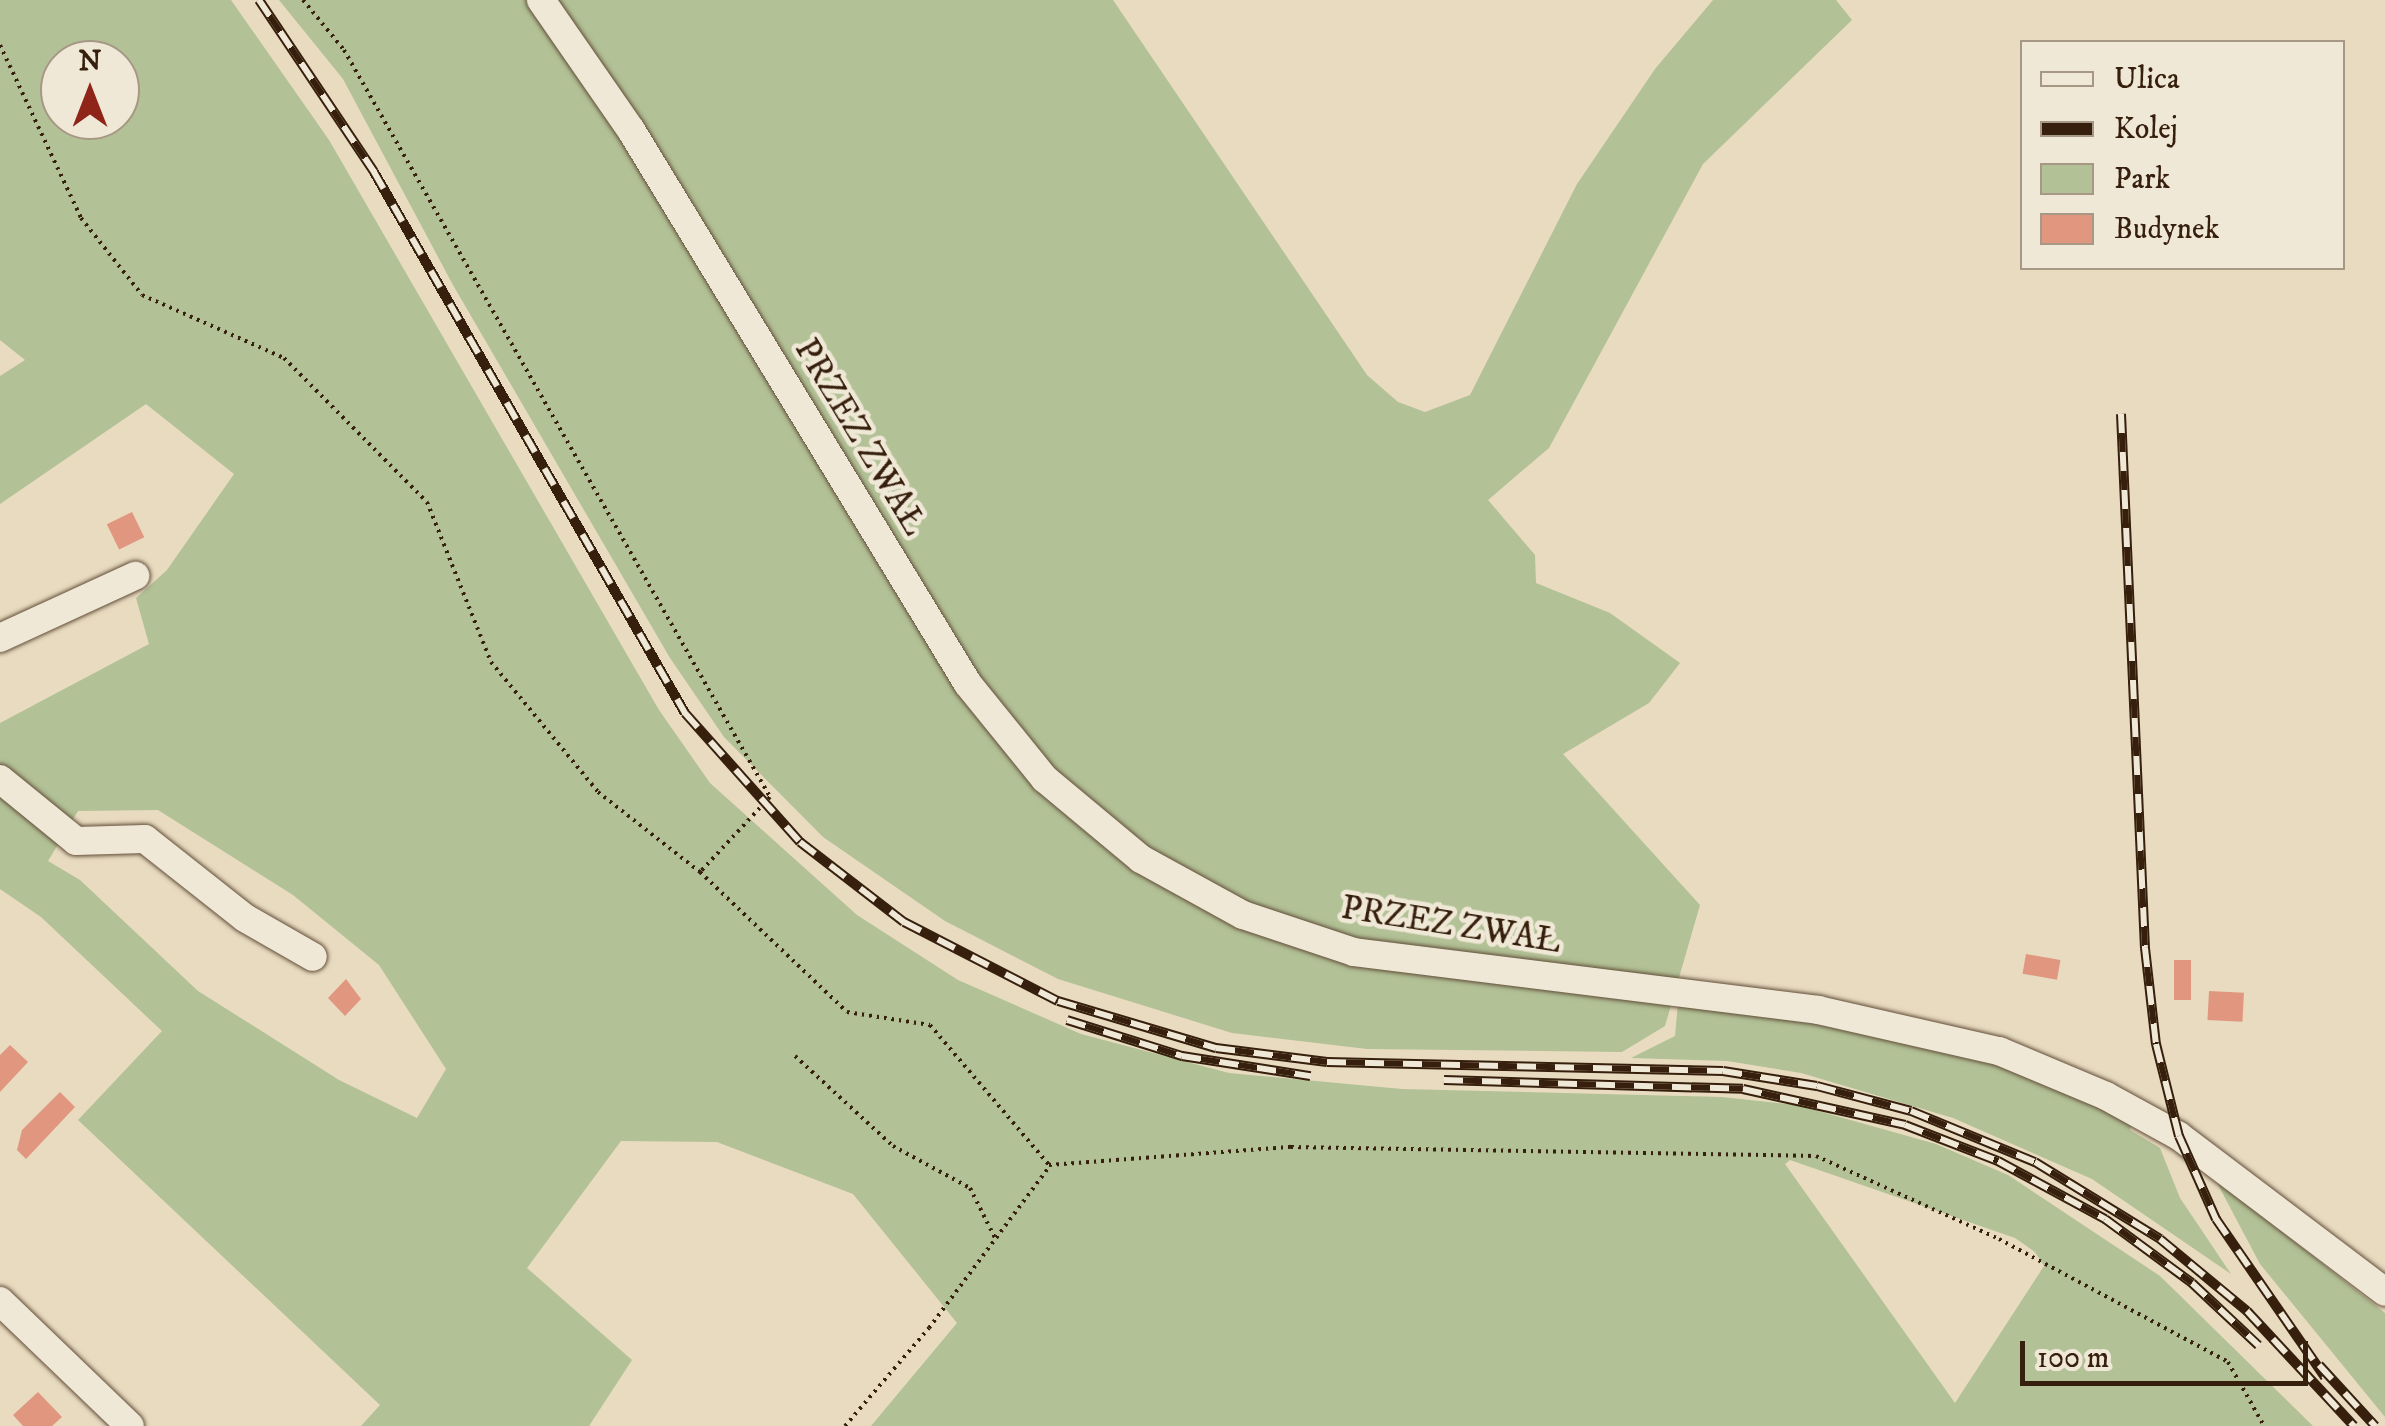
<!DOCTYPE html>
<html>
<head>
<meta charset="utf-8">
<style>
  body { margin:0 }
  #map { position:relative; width:2385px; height:1426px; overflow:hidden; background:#e8dbc0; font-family:"IM FELL DW Pica",serif }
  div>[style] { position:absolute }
  .green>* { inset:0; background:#b2c196 }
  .building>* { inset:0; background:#e19680; transform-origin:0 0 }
  .path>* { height:4px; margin-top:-2px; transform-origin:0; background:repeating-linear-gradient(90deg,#361f0c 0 2.5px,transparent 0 7.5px) }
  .roads { filter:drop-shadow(0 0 2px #624e39) drop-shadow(0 0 2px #624e39) }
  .minor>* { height:28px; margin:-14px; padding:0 14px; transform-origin:14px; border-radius:14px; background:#f0e8d6 }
  .rail>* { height:10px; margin-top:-5px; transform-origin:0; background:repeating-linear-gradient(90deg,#f0e8d6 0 19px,#361f0c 0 38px); box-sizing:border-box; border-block:2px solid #361f0c }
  span { translate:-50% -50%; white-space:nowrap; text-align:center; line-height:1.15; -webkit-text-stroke:9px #f0e8d6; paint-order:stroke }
  .street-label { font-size:35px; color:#361f0c }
  .legend { position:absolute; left:2020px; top:40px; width:325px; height:230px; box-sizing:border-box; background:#f0e8d6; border:2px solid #a69885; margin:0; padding:12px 18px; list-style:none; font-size:30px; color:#361f0c }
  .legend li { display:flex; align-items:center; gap:20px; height:50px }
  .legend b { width:50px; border:2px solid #a69885 }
  .north { position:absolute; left:40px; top:40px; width:100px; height:100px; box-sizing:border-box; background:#f0e8d6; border:2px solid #a69885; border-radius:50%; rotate:0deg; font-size:28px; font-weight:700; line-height:40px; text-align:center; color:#361f0c }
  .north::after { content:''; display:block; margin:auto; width:35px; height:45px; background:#8f2418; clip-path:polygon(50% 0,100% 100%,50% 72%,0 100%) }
  .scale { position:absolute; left:2020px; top:1341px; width:288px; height:45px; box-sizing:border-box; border:5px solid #361f0c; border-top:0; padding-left:12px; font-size:30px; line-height:35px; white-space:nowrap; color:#361f0c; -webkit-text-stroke:8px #f0e8d6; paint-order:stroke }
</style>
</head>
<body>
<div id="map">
  <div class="green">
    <div style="clip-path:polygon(evenodd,0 0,231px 0,329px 140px,659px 710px,710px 783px,857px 915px,958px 980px,1081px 1034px,1229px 1073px,1402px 1089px,1722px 1097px,1797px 1105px,1936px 1144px,2008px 1175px,2160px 1276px,2313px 1426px,871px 1426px,957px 1323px,853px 1194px,717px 1142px,621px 1141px,527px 1268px,632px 1360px,589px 1426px,361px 1426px,380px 1405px,78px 1120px,162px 1031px,41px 917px,0 889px,0 723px,149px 644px,136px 598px,167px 570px,234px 474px,146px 404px,0 504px,0 376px,25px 360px,0 340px,0 0,60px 60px,120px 60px,120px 120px,60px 120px,60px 60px,0 0,158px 810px,293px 895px,379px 965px,446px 1069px,417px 1118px,339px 1080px,198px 991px,80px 880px,48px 861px,78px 811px,158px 810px,0 0,1790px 1160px,2015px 1238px,2035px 1252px,2044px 1266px,1955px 1403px,1785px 1164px,1790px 1160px)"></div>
    <div style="clip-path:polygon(279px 0,1113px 0,1367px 375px,1398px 402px,1425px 412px,1470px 395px,1577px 184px,1655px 69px,1713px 0,1836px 0,1852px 20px,1703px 164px,1549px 448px,1488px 500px,1535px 555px,1536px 583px,1610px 613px,1680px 663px,1649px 703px,1563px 754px,1700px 905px,1665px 1026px,1622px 1052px,1367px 1049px,1232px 1033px,1058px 979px,945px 921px,823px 837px,724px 737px,670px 658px,453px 285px,343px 79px)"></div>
    <div style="clip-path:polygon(1678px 1003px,1930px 1042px,2018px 1070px,2133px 1121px,2130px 1130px,2160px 1148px,2180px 1198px,2231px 1274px,2092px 1179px,1953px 1118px,1801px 1073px,1727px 1061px,1631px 1058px,1675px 1036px)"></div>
    <div style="clip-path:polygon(2215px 1179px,2385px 1313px,2385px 1417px,2260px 1264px)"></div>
  </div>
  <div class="building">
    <div style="left:132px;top:512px;width:28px;height:28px;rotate:64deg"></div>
    <div style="left:2026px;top:954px;width:35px;height:20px;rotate:10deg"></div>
    <div style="left:2174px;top:960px;width:17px;height:40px"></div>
    <div style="clip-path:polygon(346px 979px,361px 999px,345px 1016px,328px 998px)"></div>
    <div style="left:2209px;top:991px;width:35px;height:29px;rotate:3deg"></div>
    <div style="clip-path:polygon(10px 1045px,28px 1062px,0 1092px,0 1055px)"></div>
    <div style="clip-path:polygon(60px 1092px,75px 1107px,26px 1159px,17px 1150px,22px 1130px)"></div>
    <div style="clip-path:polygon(38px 1392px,62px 1417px,52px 1426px,23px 1426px,13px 1415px)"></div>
  </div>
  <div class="path">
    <div style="left:303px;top:0;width:65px;rotate:50.6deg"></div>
    <div style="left:344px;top:50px;width:860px;rotate:60.3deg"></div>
    <div style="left:770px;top:797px;width:103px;rotate:133deg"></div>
    <div style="left:700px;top:872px;width:203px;rotate:43.6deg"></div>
    <div style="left:847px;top:1012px;width:84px;rotate:8.9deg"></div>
    <div style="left:930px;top:1025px;width:184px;rotate:49.6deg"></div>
    <div style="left:1049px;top:1165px;width:243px;rotate:-4.3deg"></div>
    <div style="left:1291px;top:1147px;width:525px;rotate:0.98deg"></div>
    <div style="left:1816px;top:1156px;width:201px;rotate:24.4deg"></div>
    <div style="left:1999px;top:1239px;width:260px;rotate:28.2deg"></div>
    <div style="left:2228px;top:1362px;width:73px;rotate:60.6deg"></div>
    <div style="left:0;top:45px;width:191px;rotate:64.9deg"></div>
    <div style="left:81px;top:218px;width:98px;rotate:51.6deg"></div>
    <div style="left:142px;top:295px;width:155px;rotate:23.9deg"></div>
    <div style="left:284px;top:358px;width:203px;rotate:45.2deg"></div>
    <div style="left:427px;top:502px;width:172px;rotate:68.2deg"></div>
    <div style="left:491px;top:662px;width:168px;rotate:50.5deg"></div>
    <div style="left:598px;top:792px;width:130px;rotate:38.1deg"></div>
    <div style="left:795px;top:1056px;width:133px;rotate:42.6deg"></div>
    <div style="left:893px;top:1146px;width:88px;rotate:28.6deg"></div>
    <div style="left:970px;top:1188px;width:58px;rotate:63.4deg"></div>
    <div style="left:845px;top:1426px;width:129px;rotate:-49.4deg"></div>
    <div style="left:929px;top:1328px;width:201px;rotate:-53.3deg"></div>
  </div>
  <div class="roads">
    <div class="minor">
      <div style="left:541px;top:0;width:158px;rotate:55.3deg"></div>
      <div style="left:631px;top:130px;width:648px;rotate:58.69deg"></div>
      <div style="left:968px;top:684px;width:122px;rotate:51deg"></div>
      <div style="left:1045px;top:779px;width:125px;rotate:39.8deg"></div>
      <div style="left:1141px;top:859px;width:116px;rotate:28.8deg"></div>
      <div style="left:1243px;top:915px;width:117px;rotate:18.4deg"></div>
      <div style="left:1354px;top:952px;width:468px;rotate:7.1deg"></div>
      <div style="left:1818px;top:1010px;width:186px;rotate:12.8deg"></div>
      <div style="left:1999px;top:1051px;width:116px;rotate:22.8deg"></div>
      <div style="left:2106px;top:1096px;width:83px;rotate:28.7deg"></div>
      <div style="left:2179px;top:1136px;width:258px;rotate:37.1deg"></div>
      <div style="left:0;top:638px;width:149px;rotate:-24.7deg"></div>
      <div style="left:0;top:779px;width:98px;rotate:39.2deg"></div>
      <div style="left:76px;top:841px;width:69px;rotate:-1.7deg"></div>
      <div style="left:145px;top:839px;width:127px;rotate:38.3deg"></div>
      <div style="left:245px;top:918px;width:78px;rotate:29.8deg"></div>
      <div style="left:0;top:1301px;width:180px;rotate:43.9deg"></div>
    </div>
  </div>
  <div class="rail">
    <div style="left:259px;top:0;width:207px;rotate:56.2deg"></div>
    <div style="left:374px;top:172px;width:624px;rotate:60.11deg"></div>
    <div style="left:685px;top:713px;width:173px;rotate:48.3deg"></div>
    <div style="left:800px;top:842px;width:131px;rotate:37.6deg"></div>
    <div style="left:904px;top:922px;width:173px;rotate:27.2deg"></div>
    <div style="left:1058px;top:1001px;width:165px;rotate:16.6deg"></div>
    <div style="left:1216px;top:1048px;width:112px;rotate:7.2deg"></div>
    <div style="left:1327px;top:1062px;width:396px;rotate:1.3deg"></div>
    <div style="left:1723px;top:1071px;width:95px;rotate:9.1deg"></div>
    <div style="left:1817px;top:1086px;width:97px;rotate:14.9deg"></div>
    <div style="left:1911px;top:1111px;width:134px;rotate:22.4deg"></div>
    <div style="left:2035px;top:1162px;width:147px;rotate:31.6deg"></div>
    <div style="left:2160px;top:1239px;width:113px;rotate:39.6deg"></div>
    <div style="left:2247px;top:1311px;width:157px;rotate:47.1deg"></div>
    <div style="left:2121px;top:414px;width:535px;rotate:87.43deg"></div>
    <div style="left:2145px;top:948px;width:97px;rotate:83.5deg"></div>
    <div style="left:2156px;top:1044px;width:95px;rotate:76deg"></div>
    <div style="left:2179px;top:1136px;width:91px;rotate:66deg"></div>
    <div style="left:2216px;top:1219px;width:192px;rotate:55.4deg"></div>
    <div style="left:1067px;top:1020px;width:121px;rotate:17.4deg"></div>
    <div style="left:1182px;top:1056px;width:130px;rotate:8.9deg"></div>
    <div style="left:1444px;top:1080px;width:299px;rotate:1.7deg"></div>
    <div style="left:1743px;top:1089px;width:166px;rotate:12.5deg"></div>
    <div style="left:1905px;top:1125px;width:100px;rotate:21.2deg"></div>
    <div style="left:1998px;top:1161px;width:122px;rotate:28.5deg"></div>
    <div style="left:2105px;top:1219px;width:108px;rotate:36.3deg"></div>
    <div style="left:2192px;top:1283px;width:91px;rotate:43.2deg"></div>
    <div style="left:2319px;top:1365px;width:83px;rotate:47.4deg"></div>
  </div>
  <div class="street-label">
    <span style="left:860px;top:437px;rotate:59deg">PRZEZ ZWAŁ</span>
    <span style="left:1451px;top:925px;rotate:9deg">PRZEZ ZWAŁ</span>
  </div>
  <ul class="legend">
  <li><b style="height:12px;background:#f0e8d6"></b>Ulica</li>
  <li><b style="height:12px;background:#361f0c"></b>Kolej</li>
  <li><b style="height:28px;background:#b2c196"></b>Park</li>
  <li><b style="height:28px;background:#e19680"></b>Budynek</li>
  </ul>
  <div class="north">N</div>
  <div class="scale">100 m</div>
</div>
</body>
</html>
